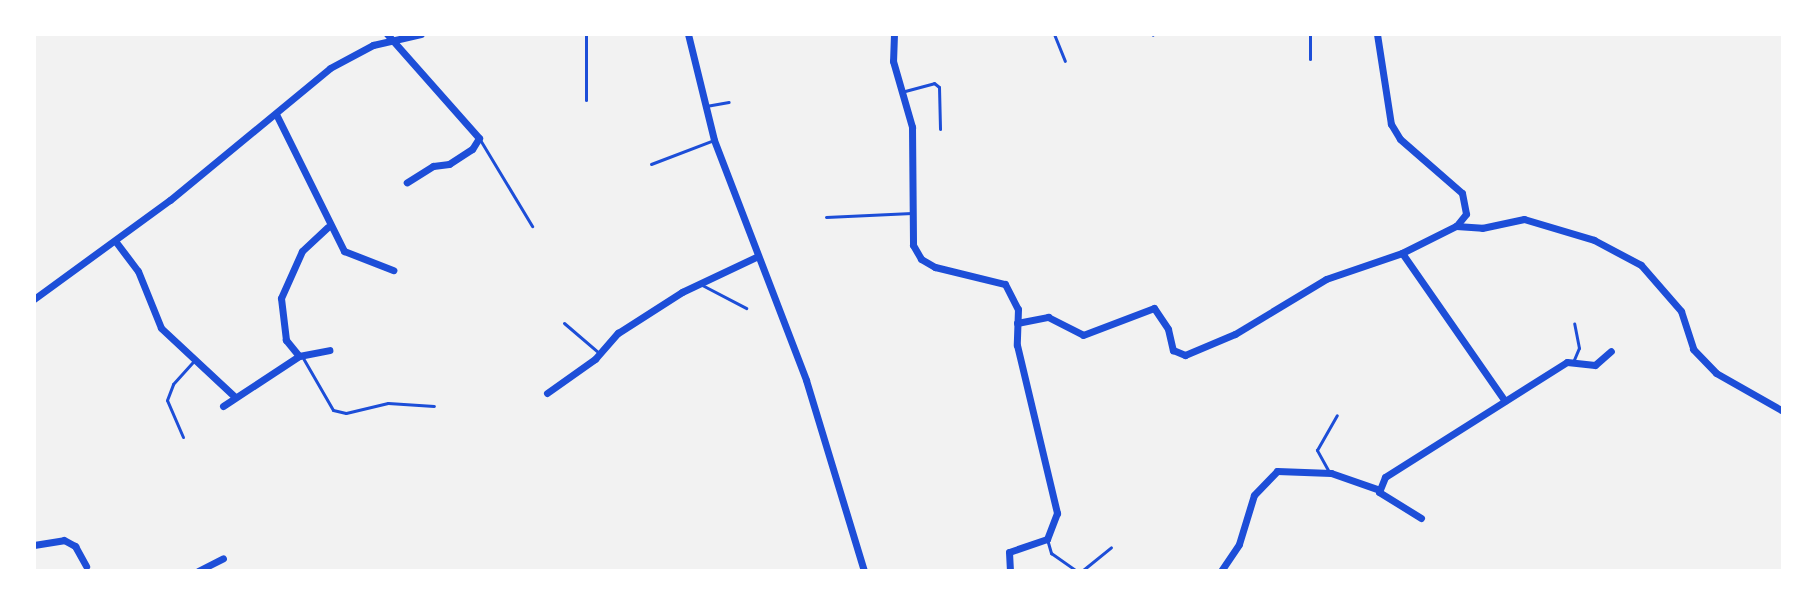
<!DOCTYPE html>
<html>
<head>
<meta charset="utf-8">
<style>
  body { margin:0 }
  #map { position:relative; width:1817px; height:605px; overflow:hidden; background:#f2f2f2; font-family:"Exo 2",sans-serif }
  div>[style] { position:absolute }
  .service>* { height:3px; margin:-1.5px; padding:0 1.5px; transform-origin:1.5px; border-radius:1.5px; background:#1d4ed8 }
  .minor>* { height:7px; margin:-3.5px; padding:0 3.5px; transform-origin:3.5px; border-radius:3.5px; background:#1d4ed8 }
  span { translate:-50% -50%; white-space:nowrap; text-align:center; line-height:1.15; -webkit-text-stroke:6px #fff; paint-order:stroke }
  .frame { position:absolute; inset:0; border:36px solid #fff; pointer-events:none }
</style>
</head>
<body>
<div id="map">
  <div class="service">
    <div style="left:586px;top:34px;width:66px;rotate:90deg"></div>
    <div style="left:1054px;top:34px;width:29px;rotate:68deg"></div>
    <div style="left:1152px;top:34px;width:1px;rotate:45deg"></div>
    <div style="left:1310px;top:59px;width:25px;rotate:-90deg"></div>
    <div style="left:905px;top:91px;width:30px;rotate:-15deg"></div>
    <div style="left:934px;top:83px;width:6px;rotate:39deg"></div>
    <div style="left:939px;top:87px;width:42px;rotate:88.6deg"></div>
    <div style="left:706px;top:106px;width:23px;rotate:-10deg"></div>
    <div style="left:479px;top:138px;width:103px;rotate:58.9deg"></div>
    <div style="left:651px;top:164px;width:67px;rotate:-20.9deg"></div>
    <div style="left:826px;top:217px;width:86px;rotate:-2.7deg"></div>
    <div style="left:702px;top:285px;width:50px;rotate:27.6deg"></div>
    <div style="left:564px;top:323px;width:46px;rotate:40.6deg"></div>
    <div style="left:303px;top:358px;width:60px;rotate:60deg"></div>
    <div style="left:333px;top:410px;width:13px;rotate:13deg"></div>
    <div style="left:346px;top:413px;width:43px;rotate:-13.4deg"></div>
    <div style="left:388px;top:403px;width:46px;rotate:3.7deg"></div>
    <div style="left:1573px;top:362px;width:15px;rotate:-67deg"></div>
    <div style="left:1579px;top:348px;width:25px;rotate:-101deg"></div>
    <div style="left:183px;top:437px;width:40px;rotate:-113.4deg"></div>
    <div style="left:167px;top:400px;width:17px;rotate:-69deg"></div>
    <div style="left:173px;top:384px;width:30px;rotate:-48deg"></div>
    <div style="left:1328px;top:470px;width:23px;rotate:-119deg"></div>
    <div style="left:1317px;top:450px;width:40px;rotate:-60.3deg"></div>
    <div style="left:1047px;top:539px;width:15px;rotate:74deg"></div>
    <div style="left:1051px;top:553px;width:29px;rotate:35deg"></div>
    <div style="left:1075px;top:570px;width:8px"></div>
    <div style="left:1083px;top:570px;width:36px;rotate:-39deg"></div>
  </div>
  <div class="minor">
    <div style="left:387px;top:34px;width:139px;rotate:48.5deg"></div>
    <div style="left:479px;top:138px;width:13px;rotate:122deg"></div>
    <div style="left:472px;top:149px;width:27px;rotate:147deg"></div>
    <div style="left:449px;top:164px;width:16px;rotate:173deg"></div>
    <div style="left:433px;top:166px;width:31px;rotate:148deg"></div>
    <div style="left:688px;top:34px;width:109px;rotate:76.2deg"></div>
    <div style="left:714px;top:140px;width:257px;rotate:69deg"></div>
    <div style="left:806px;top:380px;width:200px;rotate:73.1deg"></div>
    <div style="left:894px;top:34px;width:27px;rotate:92deg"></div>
    <div style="left:893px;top:61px;width:69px;rotate:73.9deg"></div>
    <div style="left:912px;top:127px;width:118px;rotate:89.5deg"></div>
    <div style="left:913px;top:245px;width:16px;rotate:60deg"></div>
    <div style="left:921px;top:259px;width:16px;rotate:30deg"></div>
    <div style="left:935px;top:267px;width:72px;rotate:13.7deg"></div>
    <div style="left:1005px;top:284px;width:28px;rotate:63deg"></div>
    <div style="left:1018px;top:309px;width:36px;rotate:92deg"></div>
    <div style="left:1017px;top:345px;width:173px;rotate:76.6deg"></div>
    <div style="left:1057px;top:513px;width:28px;rotate:111deg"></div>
    <div style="left:1047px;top:539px;width:40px;rotate:161.1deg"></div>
    <div style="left:1009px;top:552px;width:19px;rotate:87deg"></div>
    <div style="left:1377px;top:34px;width:91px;rotate:81.2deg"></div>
    <div style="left:1391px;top:124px;width:17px;rotate:59deg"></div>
    <div style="left:1400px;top:139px;width:82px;rotate:41.1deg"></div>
    <div style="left:1462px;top:193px;width:21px;rotate:79deg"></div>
    <div style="left:1466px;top:214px;width:14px;rotate:129deg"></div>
    <div style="left:276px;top:114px;width:153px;rotate:63.6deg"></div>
    <div style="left:344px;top:251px;width:53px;rotate:21.2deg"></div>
    <div style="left:116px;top:242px;width:36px;rotate:53deg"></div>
    <div style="left:138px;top:271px;width:61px;rotate:68deg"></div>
    <div style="left:161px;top:328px;width:101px;rotate:43deg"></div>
    <div style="left:1402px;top:253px;width:180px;rotate:55.2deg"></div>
    <div style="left:34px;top:299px;width:168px;rotate:-36.1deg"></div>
    <div style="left:170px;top:200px;width:207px;rotate:-39.5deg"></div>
    <div style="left:330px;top:68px;width:49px;rotate:-28.1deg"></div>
    <div style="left:373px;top:45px;width:49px;rotate:-12.9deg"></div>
    <div style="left:1017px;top:323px;width:32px;rotate:-11deg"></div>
    <div style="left:1048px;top:317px;width:39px;rotate:27deg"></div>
    <div style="left:1083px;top:335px;width:76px;rotate:-20.8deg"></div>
    <div style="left:1154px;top:308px;width:25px;rotate:56deg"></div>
    <div style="left:1168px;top:329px;width:22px;rotate:77deg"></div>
    <div style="left:1173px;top:350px;width:13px;rotate:23deg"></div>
    <div style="left:1185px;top:355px;width:54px;rotate:-22.8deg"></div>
    <div style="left:1235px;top:334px;width:106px;rotate:-31.1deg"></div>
    <div style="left:1326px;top:279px;width:80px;rotate:-18.9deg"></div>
    <div style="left:1402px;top:253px;width:60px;rotate:-26.6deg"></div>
    <div style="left:1456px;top:226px;width:26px;rotate:4deg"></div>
    <div style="left:1482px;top:228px;width:43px;rotate:-12.1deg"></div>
    <div style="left:1524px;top:219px;width:73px;rotate:16.7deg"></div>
    <div style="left:1594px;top:240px;width:53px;rotate:28deg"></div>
    <div style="left:1641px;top:265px;width:61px;rotate:49deg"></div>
    <div style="left:1681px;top:311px;width:40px;rotate:72deg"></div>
    <div style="left:1693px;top:349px;width:33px;rotate:46deg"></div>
    <div style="left:1716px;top:373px;width:77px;rotate:29.6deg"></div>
    <div style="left:299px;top:356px;width:21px;rotate:-129deg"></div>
    <div style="left:286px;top:340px;width:42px;rotate:-96.8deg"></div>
    <div style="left:281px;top:298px;width:51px;rotate:-65.9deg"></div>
    <div style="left:302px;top:251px;width:35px;rotate:-43deg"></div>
    <div style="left:547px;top:393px;width:59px;rotate:-35.3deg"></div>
    <div style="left:595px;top:359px;width:35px;rotate:-49deg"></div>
    <div style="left:618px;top:333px;width:76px;rotate:-32.6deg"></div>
    <div style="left:682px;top:292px;width:84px;rotate:-25.3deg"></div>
    <div style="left:223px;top:406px;width:91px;rotate:-33.3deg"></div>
    <div style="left:299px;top:356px;width:31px;rotate:-11deg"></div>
    <div style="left:1421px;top:518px;width:49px;rotate:-148.2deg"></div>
    <div style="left:1379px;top:492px;width:16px;rotate:-68deg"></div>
    <div style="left:1385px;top:477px;width:215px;rotate:-32.3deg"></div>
    <div style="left:1567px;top:362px;width:28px;rotate:6deg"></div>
    <div style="left:1595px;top:365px;width:21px;rotate:-41deg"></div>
    <div style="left:34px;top:545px;width:30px;rotate:-9deg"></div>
    <div style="left:64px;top:540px;width:13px;rotate:29deg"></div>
    <div style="left:75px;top:546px;width:23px;rotate:61deg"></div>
    <div style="left:198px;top:571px;width:28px;rotate:-27deg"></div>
    <div style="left:1221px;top:571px;width:32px;rotate:-56deg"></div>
    <div style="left:1239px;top:544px;width:51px;rotate:-73deg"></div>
    <div style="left:1254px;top:495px;width:33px;rotate:-46deg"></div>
    <div style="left:1277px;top:471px;width:54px;rotate:2.1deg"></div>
    <div style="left:1331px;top:473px;width:49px;rotate:19.2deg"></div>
  </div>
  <div class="frame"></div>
</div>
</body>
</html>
